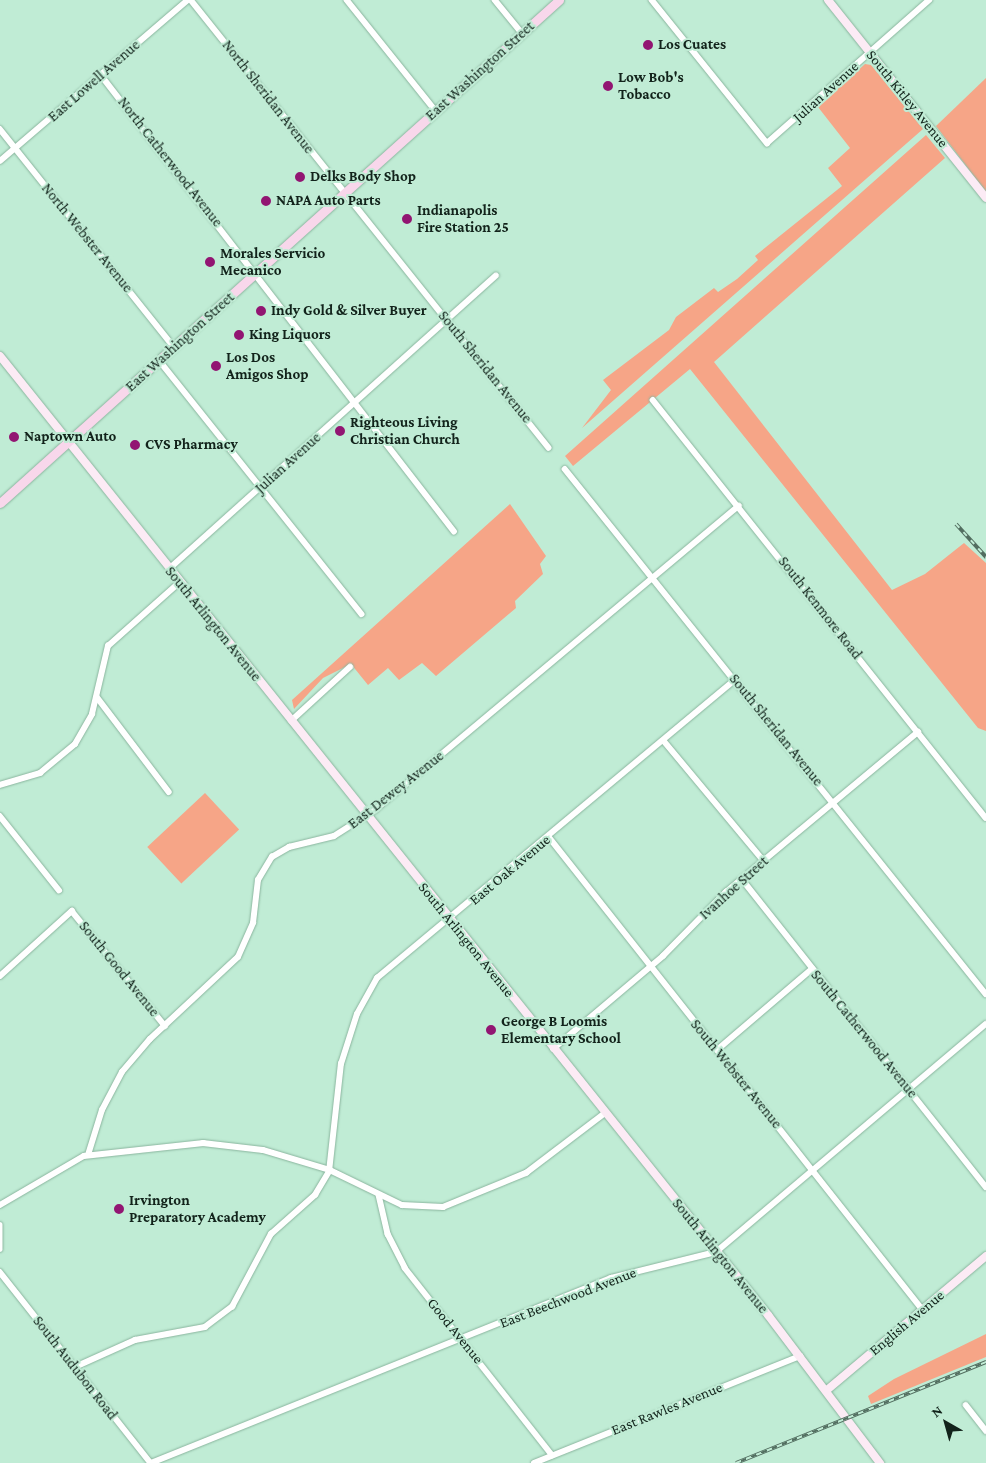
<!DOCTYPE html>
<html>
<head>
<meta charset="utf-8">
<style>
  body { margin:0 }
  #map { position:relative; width:986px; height:1463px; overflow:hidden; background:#c0ecd5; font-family:"Crimson Pro",serif }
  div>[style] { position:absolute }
  .green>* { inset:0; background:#f6a587; transform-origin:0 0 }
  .roads { filter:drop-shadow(0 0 1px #8ab59e) drop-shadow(0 0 1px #8ab59e) }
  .street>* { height:5.5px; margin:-2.75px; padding:0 2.75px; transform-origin:2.75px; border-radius:2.75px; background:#fff }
  .secondary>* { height:8px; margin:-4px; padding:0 4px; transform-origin:4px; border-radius:4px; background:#fcebf5 }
  .primary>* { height:9px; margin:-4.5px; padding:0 4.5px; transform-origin:4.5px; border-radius:4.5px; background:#f8d7eb }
  .rail>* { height:4px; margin-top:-2px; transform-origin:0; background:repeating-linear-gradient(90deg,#c0ecd5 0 5.5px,#526e60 0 11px); box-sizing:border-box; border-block:1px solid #526e60 }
  .dots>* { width:14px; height:14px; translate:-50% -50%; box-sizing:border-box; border:2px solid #c0ecd5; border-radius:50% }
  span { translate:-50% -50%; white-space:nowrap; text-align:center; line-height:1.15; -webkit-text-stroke:4px #c0ecd5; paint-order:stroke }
  .poi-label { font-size:15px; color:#12231b; font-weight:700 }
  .left { translate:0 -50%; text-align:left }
  .street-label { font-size:15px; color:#12231b }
  .north { position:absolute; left:921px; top:1398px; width:50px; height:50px; -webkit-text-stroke:4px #c0ecd5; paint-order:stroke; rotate:322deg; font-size:14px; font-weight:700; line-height:20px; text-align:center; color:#12231b }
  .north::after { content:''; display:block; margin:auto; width:18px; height:22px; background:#12231b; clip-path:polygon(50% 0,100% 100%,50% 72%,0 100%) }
</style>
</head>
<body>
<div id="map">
  <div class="green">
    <div style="clip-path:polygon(865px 64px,871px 65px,923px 129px,582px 428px,611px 390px,603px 380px,669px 330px,676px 317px,714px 288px,718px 292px,737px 279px,758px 260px,755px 256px,842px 186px,828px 168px,850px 148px,818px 107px)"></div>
    <div style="clip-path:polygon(986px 78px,986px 192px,936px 126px)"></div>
    <div style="clip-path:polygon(926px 135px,945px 158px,714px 362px,892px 590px,925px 574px,964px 543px,986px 563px,986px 731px,978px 728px,690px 369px,573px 466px,565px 456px)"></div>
    <div style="clip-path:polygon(510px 504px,546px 556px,540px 564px,543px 574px,515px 601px,516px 608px,436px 676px,422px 663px,399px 680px,388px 668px,368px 685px,351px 664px,323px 678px,294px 709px,292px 700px)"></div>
    <div style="left:205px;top:793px;width:50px;height:79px;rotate:47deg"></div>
    <div style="clip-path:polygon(986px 1334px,986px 1357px,871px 1404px,868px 1396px,894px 1379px)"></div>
  </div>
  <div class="roads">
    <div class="street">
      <div style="left:191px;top:0;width:573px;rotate:51.37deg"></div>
      <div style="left:347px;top:0;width:142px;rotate:51.3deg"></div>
      <div style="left:495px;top:0;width:43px;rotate:50.7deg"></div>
      <div style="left:652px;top:0;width:184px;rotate:51.2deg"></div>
      <div style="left:767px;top:143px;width:216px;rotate:-41.4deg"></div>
      <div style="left:101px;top:75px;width:577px;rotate:52.26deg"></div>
      <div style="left:0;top:129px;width:279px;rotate:51.4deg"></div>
      <div style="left:0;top:161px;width:248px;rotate:-40.6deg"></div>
      <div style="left:159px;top:360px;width:325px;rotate:51.4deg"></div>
      <div style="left:653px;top:400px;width:534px;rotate:51.46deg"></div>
      <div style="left:565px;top:469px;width:673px;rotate:51.27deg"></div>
      <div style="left:169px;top:569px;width:439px;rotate:-41.9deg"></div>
      <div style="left:97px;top:697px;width:119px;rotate:52.8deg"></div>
      <div style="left:291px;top:721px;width:80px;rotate:-42.5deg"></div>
      <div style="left:664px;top:741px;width:156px;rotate:50.2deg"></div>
      <div style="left:0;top:785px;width:42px;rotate:-16.7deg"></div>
      <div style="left:40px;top:773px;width:45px;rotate:-39.6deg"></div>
      <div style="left:75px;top:744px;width:34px;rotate:-60deg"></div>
      <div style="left:92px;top:714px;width:70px;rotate:-76.8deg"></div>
      <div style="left:108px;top:646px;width:96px;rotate:-41.6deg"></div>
      <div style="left:0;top:816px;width:95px;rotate:51.4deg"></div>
      <div style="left:549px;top:837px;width:603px;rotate:51.67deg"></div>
      <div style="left:742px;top:879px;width:393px;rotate:51.6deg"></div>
      <div style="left:0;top:976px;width:97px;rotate:-42.1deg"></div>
      <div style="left:72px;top:911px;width:148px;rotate:51deg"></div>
      <div style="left:553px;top:1049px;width:144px;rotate:-40.2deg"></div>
      <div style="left:663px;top:956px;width:90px;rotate:-45.5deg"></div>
      <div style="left:726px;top:892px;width:250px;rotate:-39.8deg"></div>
      <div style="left:717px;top:1050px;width:125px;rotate:-40.5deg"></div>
      <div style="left:88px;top:1155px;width:47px;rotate:-72.7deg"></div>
      <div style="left:102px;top:1110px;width:43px;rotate:-62.2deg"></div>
      <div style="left:122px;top:1072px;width:43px;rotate:-49.7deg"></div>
      <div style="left:150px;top:1039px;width:120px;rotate:-43deg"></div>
      <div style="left:238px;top:957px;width:37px;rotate:-66deg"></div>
      <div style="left:253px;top:923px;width:43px;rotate:-83.4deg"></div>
      <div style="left:258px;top:880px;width:27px;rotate:-59deg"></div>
      <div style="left:272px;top:857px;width:20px;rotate:-30deg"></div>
      <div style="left:289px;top:847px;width:46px;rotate:-13.7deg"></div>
      <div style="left:334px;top:836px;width:49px;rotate:-32.4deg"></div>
      <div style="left:375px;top:810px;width:474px;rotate:-39.9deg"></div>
      <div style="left:379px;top:1195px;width:40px;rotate:77deg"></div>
      <div style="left:388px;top:1234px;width:38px;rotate:63deg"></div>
      <div style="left:405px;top:1268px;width:238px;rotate:51.8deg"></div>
      <div style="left:0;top:1205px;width:97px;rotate:-30.3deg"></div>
      <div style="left:84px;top:1156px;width:120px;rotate:-6.2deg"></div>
      <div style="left:203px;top:1143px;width:60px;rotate:6.7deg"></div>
      <div style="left:263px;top:1150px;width:70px;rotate:16.6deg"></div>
      <div style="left:330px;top:1170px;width:80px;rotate:25.9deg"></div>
      <div style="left:402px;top:1205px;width:41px;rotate:2.8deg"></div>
      <div style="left:443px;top:1207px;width:90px;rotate:-22.3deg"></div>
      <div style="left:526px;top:1173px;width:99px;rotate:-37.2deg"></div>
      <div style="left:0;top:1225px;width:24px;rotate:90deg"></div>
      <div style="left:0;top:1272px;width:243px;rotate:51.7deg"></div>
      <div style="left:75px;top:1367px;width:66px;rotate:-24.2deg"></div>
      <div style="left:135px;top:1340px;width:71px;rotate:-10.5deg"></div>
      <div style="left:205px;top:1327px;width:34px;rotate:-37deg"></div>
      <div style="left:232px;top:1307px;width:83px;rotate:-61.9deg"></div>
      <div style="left:271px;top:1234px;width:59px;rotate:-41.6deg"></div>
      <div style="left:315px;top:1195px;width:27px;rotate:-59deg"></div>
      <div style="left:329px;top:1172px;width:109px;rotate:-83.7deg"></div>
      <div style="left:341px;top:1064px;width:52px;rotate:-72.3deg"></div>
      <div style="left:357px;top:1014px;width:41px;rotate:-60.9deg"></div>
      <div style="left:377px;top:978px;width:467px;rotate:-39.8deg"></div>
      <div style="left:966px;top:1405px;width:33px;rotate:52deg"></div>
      <div style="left:151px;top:1463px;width:496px;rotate:-21.9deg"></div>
      <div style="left:611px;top:1278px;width:108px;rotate:-13.9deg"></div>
      <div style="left:716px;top:1252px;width:353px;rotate:-40.2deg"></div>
      <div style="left:534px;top:1463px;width:287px;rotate:-21.9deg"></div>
    </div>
    <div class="secondary">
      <div style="left:828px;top:0;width:253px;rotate:51.4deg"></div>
      <div style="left:0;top:356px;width:1229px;rotate:51.31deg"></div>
      <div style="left:768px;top:1315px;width:186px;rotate:52.9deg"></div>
      <div style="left:827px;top:1390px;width:208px;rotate:-40.1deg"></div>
    </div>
    <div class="primary">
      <div style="left:0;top:503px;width:752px;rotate:-41.98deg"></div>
    </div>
  </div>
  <div class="rail">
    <div style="left:956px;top:524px;width:45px;rotate:47.7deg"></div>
    <div style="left:736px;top:1463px;width:270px;rotate:-22deg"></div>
  </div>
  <div class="dots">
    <div style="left:648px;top:45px;background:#921572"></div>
    <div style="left:608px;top:86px;background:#921572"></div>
    <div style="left:300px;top:177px;background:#921572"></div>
    <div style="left:266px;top:201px;background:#921572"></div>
    <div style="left:407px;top:219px;background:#921572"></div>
    <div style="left:210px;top:262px;background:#921572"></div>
    <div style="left:261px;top:311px;background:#921572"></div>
    <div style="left:239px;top:335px;background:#921572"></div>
    <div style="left:216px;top:366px;background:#921572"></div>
    <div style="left:340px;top:431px;background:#921572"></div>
    <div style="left:14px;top:437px;background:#921572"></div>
    <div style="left:135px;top:445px;background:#921572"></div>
    <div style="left:491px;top:1030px;background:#921572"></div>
    <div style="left:119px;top:1209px;background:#921572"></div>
  </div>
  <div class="poi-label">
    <span class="left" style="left:658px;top:45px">Los Cuates</span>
    <span class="left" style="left:618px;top:86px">Low Bob's<br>Tobacco</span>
    <span class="left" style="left:310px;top:177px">Delks Body Shop</span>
    <span class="left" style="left:276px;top:201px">NAPA Auto Parts</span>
    <span class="left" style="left:417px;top:219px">Indianapolis<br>Fire Station 25</span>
    <span class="left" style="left:220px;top:262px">Morales Servicio<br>Mecanico</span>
    <span class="left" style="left:271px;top:311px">Indy Gold &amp; Silver Buyer</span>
    <span class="left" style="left:249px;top:335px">King Liquors</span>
    <span class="left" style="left:226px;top:366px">Los Dos<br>Amigos Shop</span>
    <span class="left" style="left:350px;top:431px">Righteous Living<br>Christian Church</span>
    <span class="left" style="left:24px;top:437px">Naptown Auto</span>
    <span class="left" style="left:145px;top:445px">CVS Pharmacy</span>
    <span class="left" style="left:501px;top:1030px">George B Loomis<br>Elementary School</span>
    <span class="left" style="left:129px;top:1209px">Irvington<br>Preparatory Academy</span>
  </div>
  <div class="street-label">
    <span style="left:480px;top:71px;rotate:-42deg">East Washington Street</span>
    <span style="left:94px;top:81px;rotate:-41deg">East Lowell Avenue</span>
    <span style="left:826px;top:92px;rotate:-42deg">Julian Avenue</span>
    <span style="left:268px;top:97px;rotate:52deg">North Sheridan Avenue</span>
    <span style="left:907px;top:99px;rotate:51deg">South Kitley Avenue</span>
    <span style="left:170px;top:162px;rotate:52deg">North Catherwood Avenue</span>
    <span style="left:87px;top:238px;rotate:51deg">North Webster Avenue</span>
    <span style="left:180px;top:342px;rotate:-42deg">East Washington Street</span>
    <span style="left:485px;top:367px;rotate:51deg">South Sheridan Avenue</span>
    <span style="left:288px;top:463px;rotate:-42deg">Julian Avenue</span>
    <span style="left:820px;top:608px;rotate:52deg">South Kenmore Road</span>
    <span style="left:213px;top:624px;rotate:51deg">South Arlington Avenue</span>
    <span style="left:776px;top:730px;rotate:51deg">South Sheridan Avenue</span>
    <span style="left:396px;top:790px;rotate:-38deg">East Dewey Avenue</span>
    <span style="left:510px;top:870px;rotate:-40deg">East Oak Avenue</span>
    <span style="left:734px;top:888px;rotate:-42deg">Ivanhoe Street</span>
    <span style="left:466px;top:940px;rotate:51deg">South Arlington Avenue</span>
    <span style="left:119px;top:969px;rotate:51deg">South Good Avenue</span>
    <span style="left:864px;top:1034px;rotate:51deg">South Catherwood Avenue</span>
    <span style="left:736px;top:1074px;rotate:51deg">South Webster Avenue</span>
    <span style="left:720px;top:1256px;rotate:51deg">South Arlington Avenue</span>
    <span style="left:568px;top:1298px;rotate:-21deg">East Beechwood Avenue</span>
    <span style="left:907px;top:1323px;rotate:-40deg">English Avenue</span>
    <span style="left:455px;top:1331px;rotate:51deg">Good Avenue</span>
    <span style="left:75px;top:1368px;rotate:52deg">South Audubon Road</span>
    <span style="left:667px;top:1409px;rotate:-22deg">East Rawles Avenue</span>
  </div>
  <div class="north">N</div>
</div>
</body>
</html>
